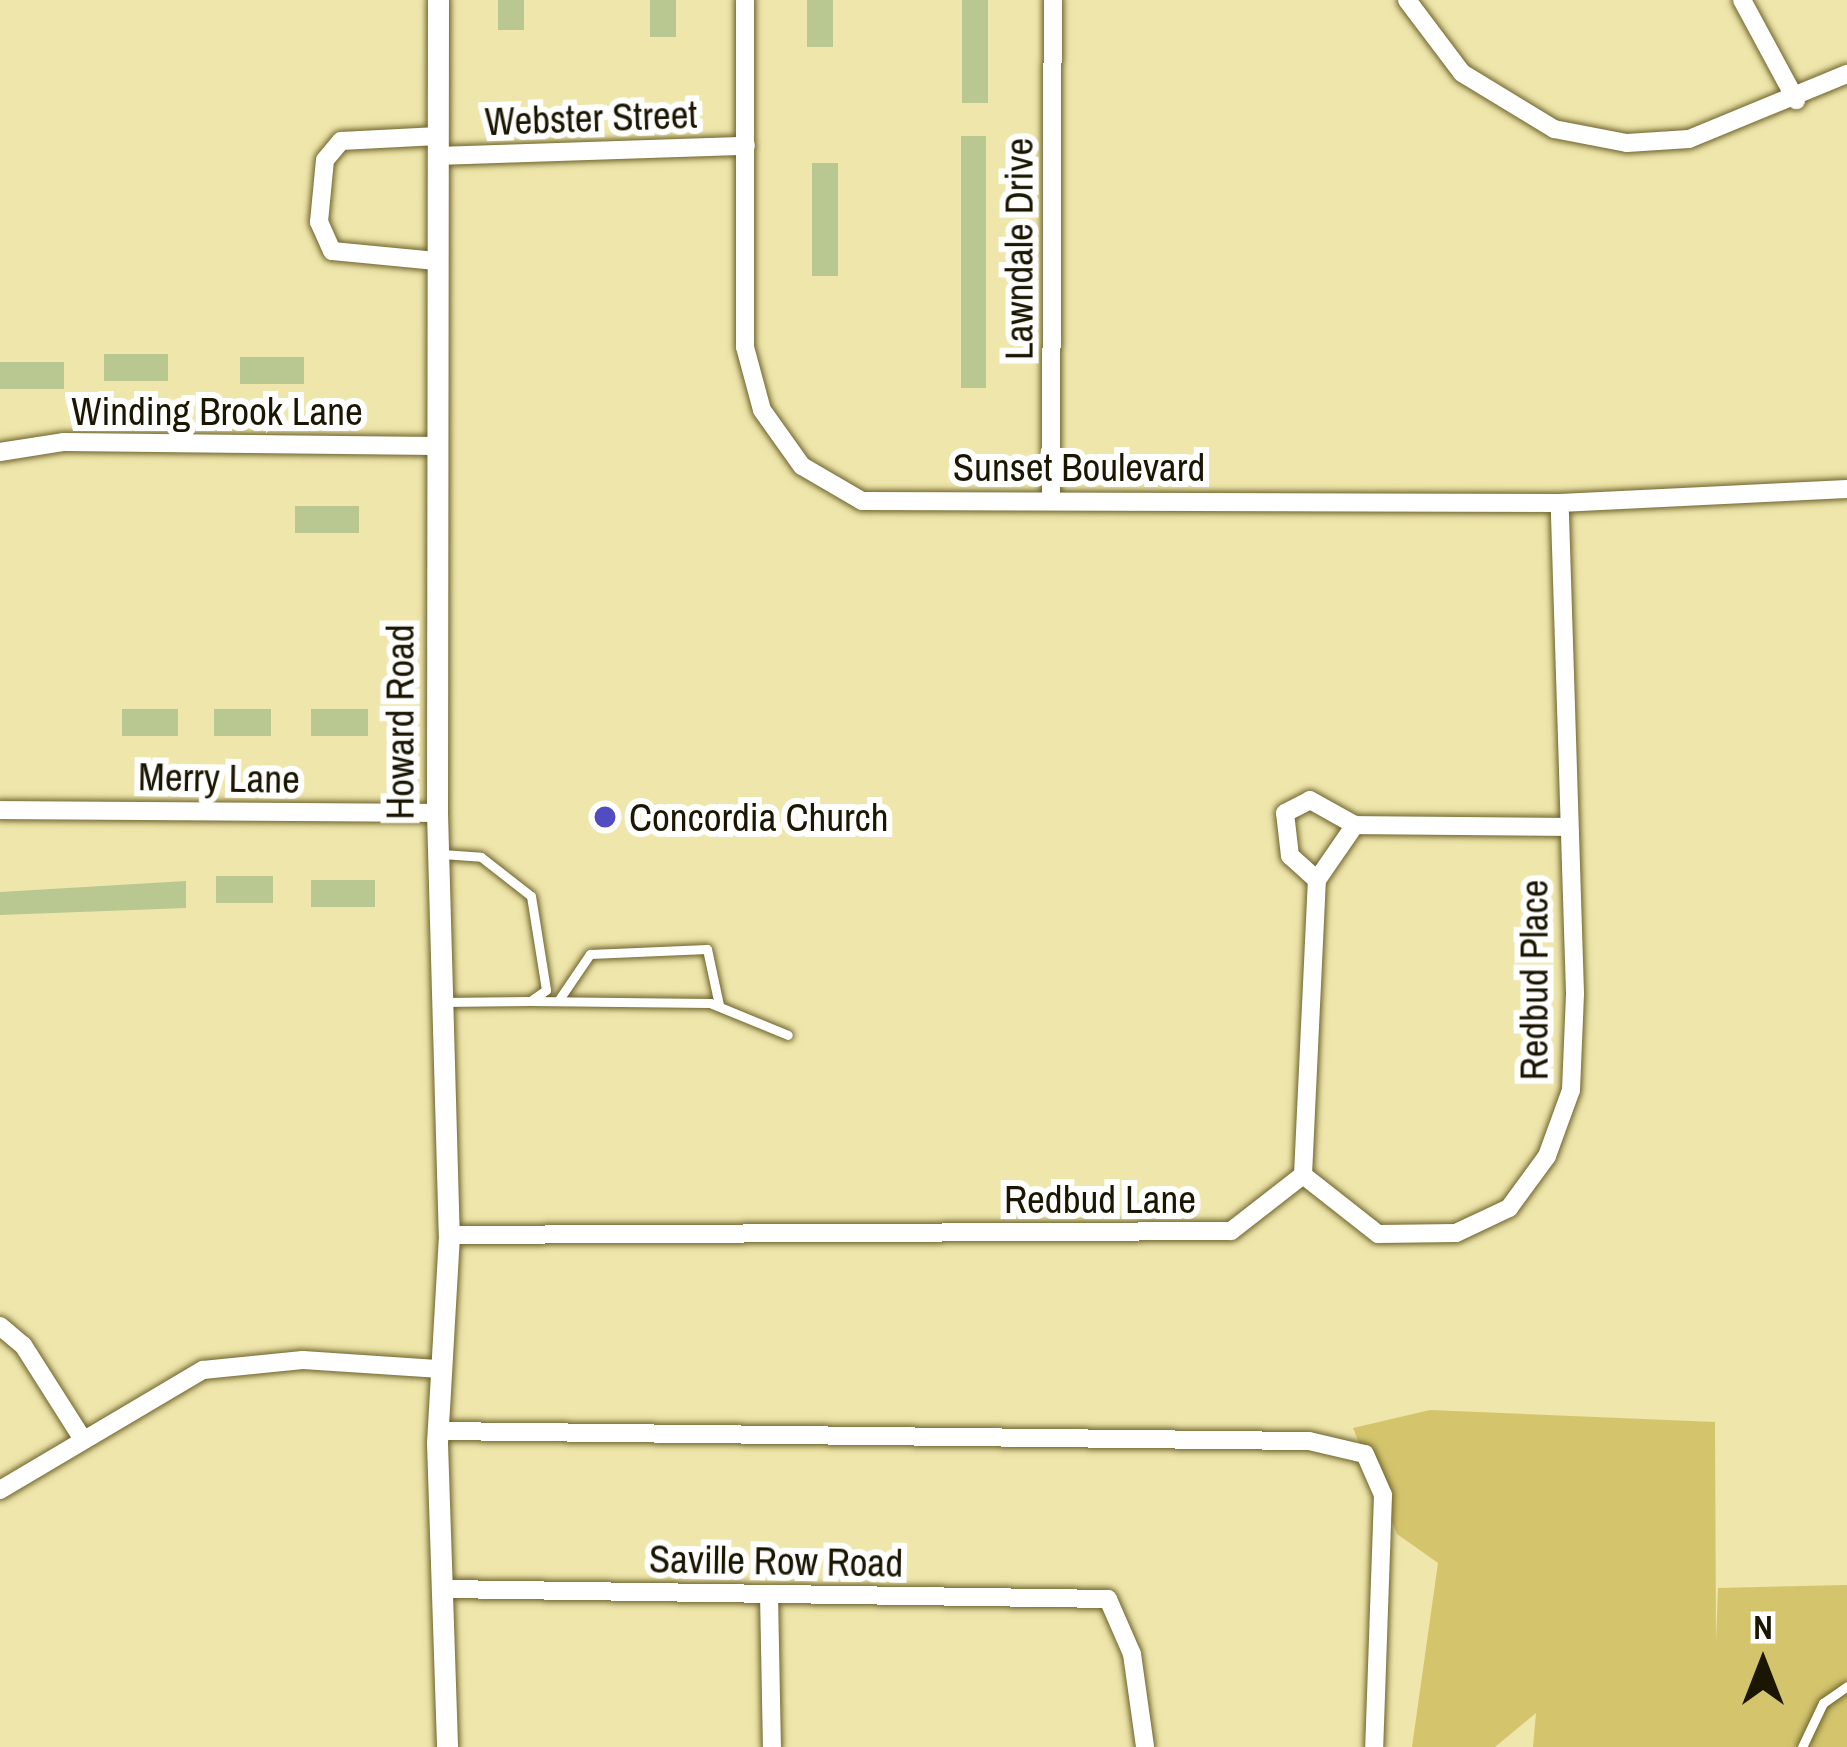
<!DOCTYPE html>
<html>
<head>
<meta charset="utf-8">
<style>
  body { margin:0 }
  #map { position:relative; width:1847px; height:1747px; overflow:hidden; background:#efe6ab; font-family:"Archivo Narrow",sans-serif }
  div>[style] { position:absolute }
  .green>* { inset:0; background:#d4c56d }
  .building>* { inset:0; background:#b9c890; transform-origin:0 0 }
  .roads { filter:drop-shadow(0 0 3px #6c622b) drop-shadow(0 0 3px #6c622b) }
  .service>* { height:9px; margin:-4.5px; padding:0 4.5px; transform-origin:4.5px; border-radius:4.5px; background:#fff }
  .minor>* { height:18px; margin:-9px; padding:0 9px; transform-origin:9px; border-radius:9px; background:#fff }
  .tertiary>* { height:21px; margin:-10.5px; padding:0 10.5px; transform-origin:10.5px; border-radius:10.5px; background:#fff }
  .dots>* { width:33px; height:33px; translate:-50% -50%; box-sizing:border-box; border:6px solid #fff; border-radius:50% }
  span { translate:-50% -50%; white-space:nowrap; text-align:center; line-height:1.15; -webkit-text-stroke:12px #fff; paint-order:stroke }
  .street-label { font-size:39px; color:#1a1602 }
  .poi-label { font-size:39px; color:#1a1602 }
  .left { translate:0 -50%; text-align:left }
  .north { position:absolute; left:1703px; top:1603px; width:120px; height:120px; -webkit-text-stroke:9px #fff; paint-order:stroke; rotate:0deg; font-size:33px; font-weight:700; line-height:48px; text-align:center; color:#1a1602 }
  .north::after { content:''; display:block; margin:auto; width:42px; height:54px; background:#1a1602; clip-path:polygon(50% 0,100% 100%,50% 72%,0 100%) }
</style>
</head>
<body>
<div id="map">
  <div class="green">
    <div style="clip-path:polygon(1430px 1410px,1715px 1422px,1716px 1642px,1718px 1588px,1847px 1585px,1847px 1747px,1533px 1747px,1536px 1713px,1495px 1747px,1412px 1747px,1438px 1563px,1397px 1534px,1353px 1428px)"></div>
  </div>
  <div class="building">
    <div style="left:498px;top:0;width:26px;height:30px"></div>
    <div style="left:650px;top:0;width:26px;height:37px"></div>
    <div style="left:807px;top:0;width:26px;height:47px"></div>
    <div style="left:962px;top:0;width:26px;height:103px"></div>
    <div style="left:961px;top:136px;width:25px;height:252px"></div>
    <div style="left:812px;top:163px;width:26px;height:113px"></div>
    <div style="left:168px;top:354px;width:27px;height:64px;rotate:90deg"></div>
    <div style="left:304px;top:357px;width:27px;height:64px;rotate:90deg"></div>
    <div style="left:64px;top:362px;width:27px;height:64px;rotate:90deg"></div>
    <div style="left:295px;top:506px;width:64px;height:27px"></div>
    <div style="left:178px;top:709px;width:27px;height:56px;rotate:90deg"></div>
    <div style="left:214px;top:709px;width:57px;height:27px"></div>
    <div style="left:368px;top:709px;width:27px;height:57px;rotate:90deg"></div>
    <div style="left:216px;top:876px;width:57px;height:27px"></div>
    <div style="left:375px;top:880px;width:27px;height:64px;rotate:90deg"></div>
    <div style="clip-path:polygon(186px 881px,186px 908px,0 915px,0 892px)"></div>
  </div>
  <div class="roads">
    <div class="service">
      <div style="left:442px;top:854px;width:39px;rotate:4deg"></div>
      <div style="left:481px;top:857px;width:63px;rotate:38deg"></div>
      <div style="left:531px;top:896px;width:95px;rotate:80.9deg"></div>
      <div style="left:546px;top:990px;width:19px;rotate:145deg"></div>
      <div style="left:530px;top:1001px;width:88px;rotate:179.3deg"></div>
      <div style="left:530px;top:1001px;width:180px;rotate:0.6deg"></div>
      <div style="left:710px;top:1003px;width:84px;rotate:22.3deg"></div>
      <div style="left:558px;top:1001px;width:57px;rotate:-55.8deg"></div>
      <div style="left:590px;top:954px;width:117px;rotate:-2.4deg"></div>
      <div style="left:707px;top:949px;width:57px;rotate:77.9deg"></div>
      <div style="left:1802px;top:1747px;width:49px;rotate:-64.5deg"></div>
      <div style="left:1823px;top:1703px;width:29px;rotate:-35deg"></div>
    </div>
    <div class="minor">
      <div style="left:745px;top:0;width:347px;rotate:90deg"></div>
      <div style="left:745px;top:347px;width:65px;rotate:74.9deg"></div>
      <div style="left:762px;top:410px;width:69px;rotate:54.5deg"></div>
      <div style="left:802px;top:466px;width:69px;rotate:30.3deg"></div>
      <div style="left:862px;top:501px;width:698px;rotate:0.16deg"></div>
      <div style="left:1560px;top:503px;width:287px;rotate:-2.8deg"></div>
      <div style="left:1407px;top:0;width:91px;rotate:53deg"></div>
      <div style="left:1462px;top:73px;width:108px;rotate:31.3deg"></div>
      <div style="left:1554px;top:129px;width:74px;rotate:10.9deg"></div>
      <div style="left:1627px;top:143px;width:62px;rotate:-3.7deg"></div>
      <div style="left:1689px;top:139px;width:171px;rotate:-22.4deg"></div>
      <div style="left:1742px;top:0;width:114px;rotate:61.6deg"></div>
      <div style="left:438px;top:156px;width:308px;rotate:-1.9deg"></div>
      <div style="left:436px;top:261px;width:104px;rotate:-174.5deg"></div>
      <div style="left:332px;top:251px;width:32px;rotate:-114deg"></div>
      <div style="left:319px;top:222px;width:62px;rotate:-84.5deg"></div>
      <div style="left:325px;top:160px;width:25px;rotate:-50deg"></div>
      <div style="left:341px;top:141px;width:97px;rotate:-3deg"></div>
      <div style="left:0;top:452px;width:65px;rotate:-8.9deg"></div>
      <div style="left:64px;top:442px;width:371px;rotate:0.6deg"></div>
      <div style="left:1051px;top:498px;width:498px;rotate:-89.8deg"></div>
      <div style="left:0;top:810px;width:437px;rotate:0.4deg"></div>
      <div style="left:1317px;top:880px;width:36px;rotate:-138deg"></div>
      <div style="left:1290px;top:856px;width:43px;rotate:-96.6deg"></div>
      <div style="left:1285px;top:813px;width:28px;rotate:-27deg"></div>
      <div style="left:1310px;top:800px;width:51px;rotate:29.1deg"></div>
      <div style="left:1303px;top:1175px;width:95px;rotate:38.2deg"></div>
      <div style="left:1378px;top:1234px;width:78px;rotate:-0.7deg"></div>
      <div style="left:1456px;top:1233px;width:59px;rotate:-25.3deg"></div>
      <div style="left:1509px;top:1208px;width:64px;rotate:-53.8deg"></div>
      <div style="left:1547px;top:1156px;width:70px;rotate:-70deg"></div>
      <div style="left:1571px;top:1090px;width:97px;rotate:-87.6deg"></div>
      <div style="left:1575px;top:993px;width:490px;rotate:-91.8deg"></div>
      <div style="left:449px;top:1235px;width:782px;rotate:-0.29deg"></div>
      <div style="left:1231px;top:1231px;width:91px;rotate:-37.9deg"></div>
      <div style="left:1303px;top:1175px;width:295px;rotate:-87.3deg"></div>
      <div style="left:1317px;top:880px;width:67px;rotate:-55.4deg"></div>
      <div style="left:1355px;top:825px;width:209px;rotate:0.5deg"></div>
      <div style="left:0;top:1326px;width:30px;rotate:40deg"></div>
      <div style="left:23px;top:1345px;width:110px;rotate:57.6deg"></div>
      <div style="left:437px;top:1431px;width:872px;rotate:0.66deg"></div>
      <div style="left:1309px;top:1441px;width:57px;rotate:13.1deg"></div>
      <div style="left:1365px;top:1454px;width:45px;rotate:66.3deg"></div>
      <div style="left:1383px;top:1495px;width:252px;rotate:92deg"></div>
      <div style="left:0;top:1490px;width:236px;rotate:-30.6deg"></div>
      <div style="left:203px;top:1370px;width:100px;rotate:-5.7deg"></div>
      <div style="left:303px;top:1360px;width:134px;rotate:3.8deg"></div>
      <div style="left:444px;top:1589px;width:664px;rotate:0.86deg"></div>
      <div style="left:1108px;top:1599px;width:60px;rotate:66.4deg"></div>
      <div style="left:1132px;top:1654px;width:94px;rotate:82deg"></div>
      <div style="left:769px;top:1594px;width:153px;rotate:88.9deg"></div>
    </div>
    <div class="tertiary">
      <div style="left:438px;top:0;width:813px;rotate:90.07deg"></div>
      <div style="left:437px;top:813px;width:422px;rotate:88.4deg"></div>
      <div style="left:449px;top:1235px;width:208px;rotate:93.3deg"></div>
      <div style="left:437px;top:1443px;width:304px;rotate:88.1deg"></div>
    </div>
  </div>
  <div class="dots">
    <div style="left:605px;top:817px;background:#524cc3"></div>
  </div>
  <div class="street-label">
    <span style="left:591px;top:118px;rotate:-2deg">Webster Street</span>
    <span style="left:1019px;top:249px;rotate:-90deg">Lawndale Drive</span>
    <span style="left:217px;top:411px">Winding Brook Lane</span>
    <span style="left:1079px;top:467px">Sunset Boulevard</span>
    <span style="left:400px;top:722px;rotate:-90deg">Howard Road</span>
    <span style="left:219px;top:778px;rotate:1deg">Merry Lane</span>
    <span style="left:1534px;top:980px;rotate:-90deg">Redbud Place</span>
    <span style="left:1100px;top:1199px">Redbud Lane</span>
    <span style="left:776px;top:1561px;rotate:1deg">Saville Row Road</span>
  </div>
  <div class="poi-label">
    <span class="left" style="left:629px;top:817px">Concordia Church</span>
  </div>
  <div class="north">N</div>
</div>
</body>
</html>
